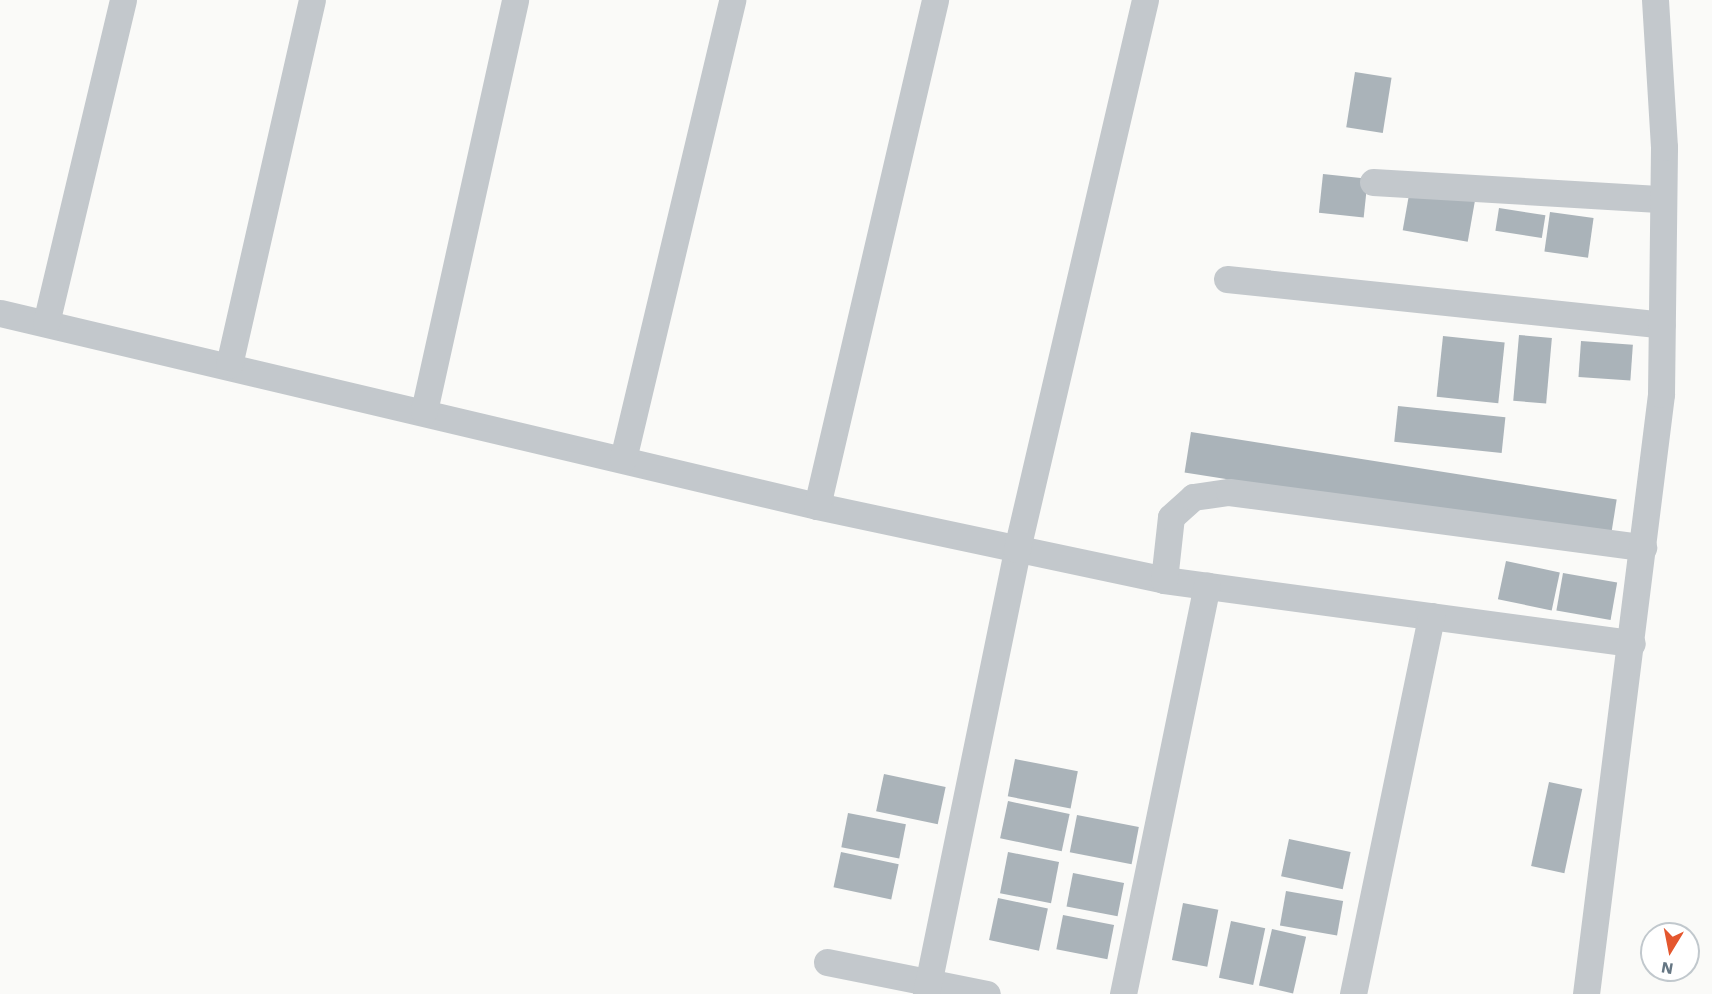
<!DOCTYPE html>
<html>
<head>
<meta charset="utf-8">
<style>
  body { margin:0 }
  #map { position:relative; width:1712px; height:994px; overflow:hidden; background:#fafaf8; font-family:"Work Sans",sans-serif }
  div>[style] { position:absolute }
  .building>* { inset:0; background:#aab3b9; transform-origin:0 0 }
  .minor>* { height:27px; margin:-13.5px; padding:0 13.5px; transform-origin:13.5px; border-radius:13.5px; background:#c3c8cc }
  span { translate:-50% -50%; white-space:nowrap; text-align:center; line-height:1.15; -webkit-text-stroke:6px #fff; paint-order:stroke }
  .north { position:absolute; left:1640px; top:922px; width:60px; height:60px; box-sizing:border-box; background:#fff; border:2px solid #c1c8cd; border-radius:50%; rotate:190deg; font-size:16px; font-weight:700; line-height:24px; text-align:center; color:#657683 }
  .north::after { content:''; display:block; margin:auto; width:21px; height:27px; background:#e4572e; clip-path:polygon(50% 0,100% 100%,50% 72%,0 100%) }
</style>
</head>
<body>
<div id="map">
  <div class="building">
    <div style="left:1355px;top:72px;width:37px;height:56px;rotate:9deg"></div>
    <div style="left:1323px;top:174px;width:45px;height:39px;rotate:6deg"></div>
    <div style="left:1410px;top:189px;width:66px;height:42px;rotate:10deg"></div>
    <div style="left:1499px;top:208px;width:47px;height:23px;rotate:9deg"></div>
    <div style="left:1550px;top:212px;width:44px;height:40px;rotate:8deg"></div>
    <div style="left:1519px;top:335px;width:33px;height:66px;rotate:5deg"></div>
    <div style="left:1443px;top:336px;width:62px;height:61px;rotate:6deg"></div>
    <div style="left:1581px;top:341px;width:52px;height:36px;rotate:4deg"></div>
    <div style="left:1398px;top:406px;width:108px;height:36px;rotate:6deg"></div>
    <div style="left:1191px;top:432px;width:431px;height:41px;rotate:9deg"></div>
    <div style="left:1506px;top:561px;width:55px;height:39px;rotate:12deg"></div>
    <div style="left:1563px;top:573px;width:55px;height:38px;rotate:10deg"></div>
    <div style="left:1015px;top:759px;width:64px;height:38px;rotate:11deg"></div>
    <div style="left:884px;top:774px;width:63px;height:38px;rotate:12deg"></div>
    <div style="left:1549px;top:782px;width:34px;height:86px;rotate:12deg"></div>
    <div style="left:1008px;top:801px;width:63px;height:38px;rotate:12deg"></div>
    <div style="left:848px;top:813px;width:59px;height:35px;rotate:11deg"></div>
    <div style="left:1077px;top:815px;width:63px;height:38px;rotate:11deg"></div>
    <div style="left:1289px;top:839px;width:63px;height:38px;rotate:12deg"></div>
    <div style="left:841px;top:852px;width:59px;height:36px;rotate:12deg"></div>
    <div style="left:1008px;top:852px;width:52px;height:42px;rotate:11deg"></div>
    <div style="left:1073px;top:873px;width:52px;height:34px;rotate:11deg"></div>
    <div style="left:1286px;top:891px;width:58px;height:35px;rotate:10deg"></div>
    <div style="left:998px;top:898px;width:51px;height:43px;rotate:12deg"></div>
    <div style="left:1183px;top:903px;width:36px;height:58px;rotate:11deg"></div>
    <div style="left:1063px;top:915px;width:52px;height:35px;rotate:11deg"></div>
    <div style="left:1231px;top:921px;width:35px;height:58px;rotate:12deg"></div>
    <div style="left:1272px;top:929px;width:35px;height:58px;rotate:13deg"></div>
  </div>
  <div class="minor">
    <div style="left:1373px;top:182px;width:290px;rotate:3.4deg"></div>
    <div style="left:1227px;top:279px;width:437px;rotate:6deg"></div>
    <div style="left:0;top:313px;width:839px;rotate:13.29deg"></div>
    <div style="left:817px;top:506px;width:355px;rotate:12deg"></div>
    <div style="left:1164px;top:580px;width:472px;rotate:7.7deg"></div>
    <div style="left:46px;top:323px;width:332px;rotate:-76.6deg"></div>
    <div style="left:229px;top:365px;width:374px;rotate:-77.2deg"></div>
    <div style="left:424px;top:411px;width:421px;rotate:-77.5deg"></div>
    <div style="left:623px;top:459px;width:472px;rotate:-76.6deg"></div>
    <div style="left:817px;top:506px;width:520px;rotate:-76.87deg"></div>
    <div style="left:1164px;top:580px;width:63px;rotate:-83.7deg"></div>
    <div style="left:1171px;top:517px;width:30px;rotate:-42deg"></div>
    <div style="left:1193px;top:497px;width:36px;rotate:-8deg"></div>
    <div style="left:1229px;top:492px;width:418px;rotate:7.6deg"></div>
    <div style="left:827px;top:962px;width:163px;rotate:11.3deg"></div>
    <div style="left:926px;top:994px;width:454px;rotate:-78.4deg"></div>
    <div style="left:1017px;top:549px;width:564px;rotate:-76.88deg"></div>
    <div style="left:1123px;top:994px;width:417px;rotate:-78.4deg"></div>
    <div style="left:1353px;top:994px;width:386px;rotate:-78.3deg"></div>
    <div style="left:1586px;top:994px;width:605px;rotate:-82.87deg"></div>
    <div style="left:1661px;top:394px;width:247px;rotate:-89.3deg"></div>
    <div style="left:1664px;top:147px;width:147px;rotate:-93.5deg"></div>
  </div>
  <div class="north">N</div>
</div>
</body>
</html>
